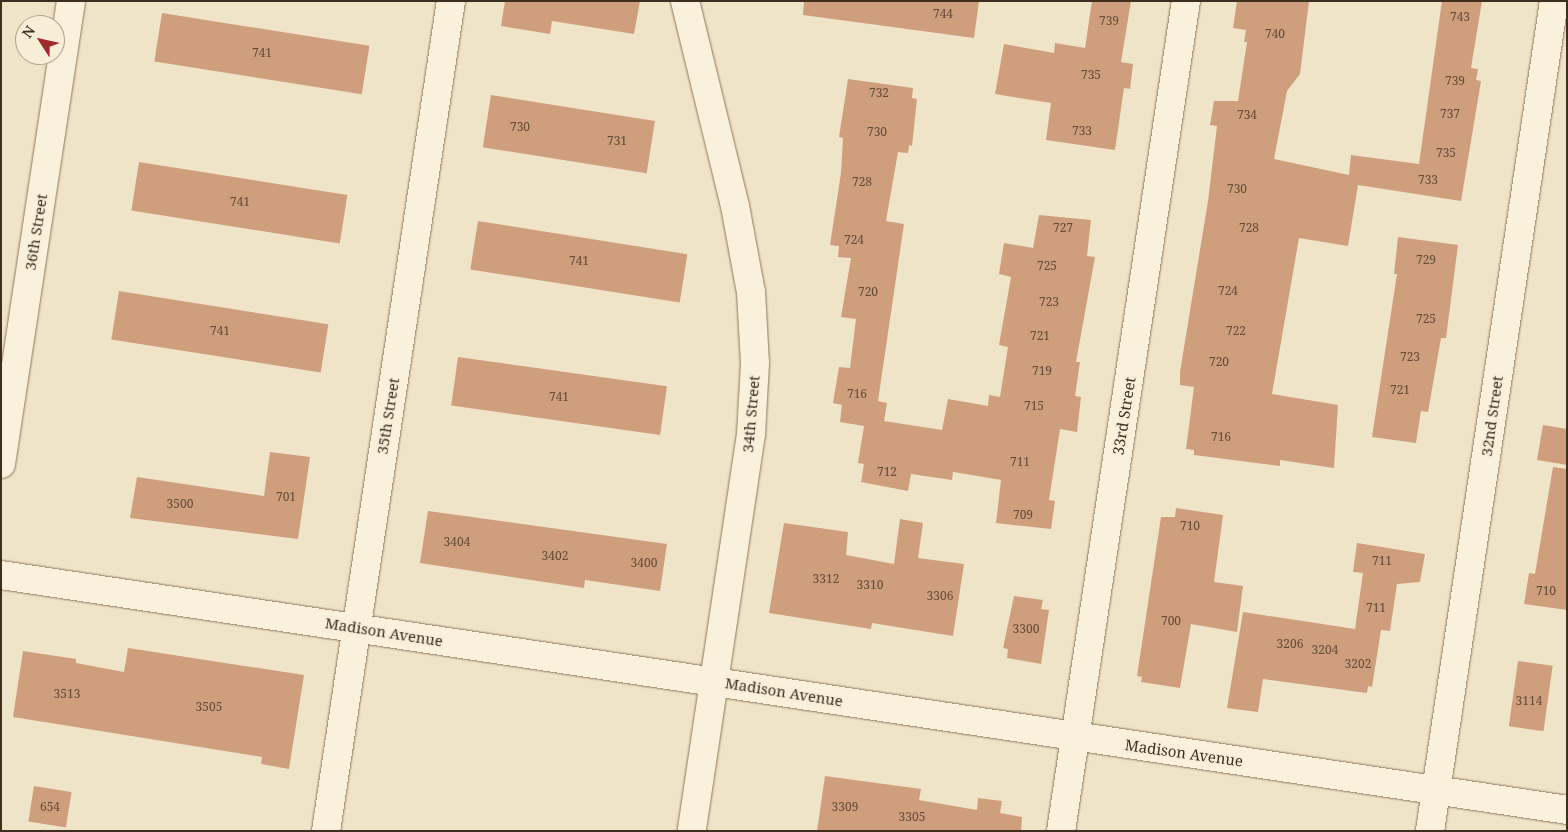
<!DOCTYPE html>
<html>
<head>
<meta charset="utf-8">
<style>
  body { margin:0 }
  #map { position:relative; width:1568px; height:832px; overflow:hidden; background:#f0e4c8; font-family:"Noto Serif",serif }
  div>[style] { position:absolute }
  .building>* { inset:0; background:#cf9f7d; transform-origin:0 0 }
  .roads { filter:drop-shadow(0 0 1px #8d765c) drop-shadow(0 0 1px #8d765c) }
  .minor>* { height:28px; margin:-14px; padding:0 14px; transform-origin:14px; border-radius:14px; background:#faf1dc }
  span { translate:-50% -50%; white-space:nowrap; text-align:center; line-height:1.15; -webkit-text-stroke:4.5px #f7eed8; paint-order:stroke }
  .number-label { font-size:12px; color:#624a37 }
  .number-label span { -webkit-text-stroke-width:0 }
  .street-label { font-size:15px; color:#3d2e20 }
  .frame { position:absolute; inset:0; border:2px solid #3d2e20; pointer-events:none }
  .north { position:absolute; left:15px; top:15px; width:50px; height:50px; box-sizing:border-box; background:#f7eed8; border:1px solid #ada18e; border-radius:50%; rotate:305deg; font-size:14px; font-weight:700; line-height:20px; text-align:center; color:#3d2e20 }
  .north::after { content:''; display:block; margin:auto; width:18px; height:22px; background:#9e2a2b; clip-path:polygon(50% 0,100% 100%,50% 72%,0 100%) }
</style>
</head>
<body>
<div id="map">
  <div class="building">
    <div style="clip-path:polygon(505px 1px,640px 1px,634px 34px,552px 21px,550px 34px,501px 26px)"></div>
    <div style="clip-path:polygon(804px 1px,979px 1px,974px 38px,803px 15px)"></div>
    <div style="clip-path:polygon(1092px 1px,1131px 1px,1121px 62px,1133px 64px,1130px 89px,1124px 88px,1115px 150px,1046px 140px,1051px 103px,995px 94px,1004px 44px,1054px 53px,1055px 43px,1085px 48px)"></div>
    <div style="clip-path:polygon(1237px 1px,1309px 1px,1300px 74px,1287px 91px,1274px 159px,1349px 175px,1351px 155px,1419px 164px,1442px 1px,1482px 1px,1471px 68px,1478px 69px,1476px 80px,1481px 81px,1461px 201px,1358px 185px,1348px 246px,1299px 238px,1272px 394px,1338px 405px,1334px 468px,1280px 460px,1280px 466px,1194px 455px,1194px 450px,1186px 449px,1194px 387px,1180px 385px,1180px 372px,1208px 201px,1217px 126px,1210px 125px,1214px 101px,1238px 101px,1247px 42px,1244px 42px,1246px 30px,1233px 28px)"></div>
    <div style="left:162px;top:13px;width:210px;height:49px;rotate:9deg"></div>
    <div style="clip-path:polygon(848px 79px,913px 88px,912px 98px,917px 99px,912px 146px,909px 145px,908px 153px,898px 152px,886px 221px,904px 224px,878px 401px,887px 403px,884px 421px,942px 430px,948px 399px,988px 406px,989px 395px,1000px 397px,1008px 347px,999px 345px,1011px 277px,999px 274px,1004px 243px,1033px 248px,1039px 215px,1091px 220px,1087px 256px,1095px 257px,1076px 362px,1080px 362px,1075px 396px,1081px 397px,1077px 432px,1060px 429px,1049px 500px,1055px 501px,1051px 529px,996px 523px,1001px 480px,953px 472px,952px 480px,911px 474px,908px 491px,861px 482px,864px 464px,858px 463px,864px 426px,840px 422px,842px 405px,833px 403px,839px 367px,850px 368px,856px 319px,841px 317px,851px 258px,838px 257px,839px 246px,830px 245px,841px 173px,843px 138px,839px 137px)"></div>
    <div style="left:491px;top:95px;width:166px;height:53px;rotate:9deg"></div>
    <div style="left:139px;top:162px;width:211px;height:49px;rotate:9deg"></div>
    <div style="left:478px;top:221px;width:212px;height:49px;rotate:9deg"></div>
    <div style="clip-path:polygon(1398px 237px,1458px 245px,1446px 338px,1441px 338px,1428px 412px,1421px 411px,1416px 443px,1372px 437px,1397px 274px,1394px 274px)"></div>
    <div style="left:119px;top:291px;width:212px;height:49px;rotate:9deg"></div>
    <div style="left:458px;top:357px;width:211px;height:49px;rotate:8deg"></div>
    <div style="clip-path:polygon(1543px 425px,1567px 429px,1567px 465px,1537px 460px)"></div>
    <div style="clip-path:polygon(270px 452px,310px 457px,298px 539px,130px 518px,137px 477px,264px 496px)"></div>
    <div style="clip-path:polygon(1553px 467px,1567px 469px,1567px 610px,1524px 604px,1529px 573px,1535px 574px)"></div>
    <div style="clip-path:polygon(1176px 508px,1223px 515px,1214px 582px,1243px 586px,1237px 632px,1191px 624px,1180px 688px,1141px 682px,1142px 677px,1137px 676px,1161px 517px,1175px 517px)"></div>
    <div style="clip-path:polygon(428px 511px,667px 544px,660px 591px,585px 580px,584px 588px,420px 563px)"></div>
    <div style="clip-path:polygon(900px 519px,923px 523px,918px 558px,964px 564px,953px 636px,872px 623px,871px 629px,769px 613px,784px 523px,848px 532px,846px 555px,894px 564px)"></div>
    <div style="clip-path:polygon(1357px 543px,1425px 554px,1420px 582px,1397px 584px,1390px 631px,1381px 630px,1372px 687px,1368px 686px,1367px 693px,1263px 679px,1258px 712px,1227px 708px,1243px 612px,1355px 629px,1363px 573px,1353px 572px)"></div>
    <div style="clip-path:polygon(1014px 596px,1043px 600px,1041px 609px,1049px 610px,1041px 664px,1007px 658px,1008px 649px,1003px 648px)"></div>
    <div style="clip-path:polygon(128px 648px,304px 675px,289px 769px,261px 764px,262px 757px,13px 717px,23px 651px,76px 659px,76px 663px,124px 672px)"></div>
    <div style="left:1518px;top:661px;width:35px;height:66px;rotate:8deg"></div>
    <div style="clip-path:polygon(825px 776px,921px 789px,919px 800px,977px 810px,978px 798px,1002px 801px,1000px 813px,1022px 817px,1021px 831px,817px 831px)"></div>
    <div style="left:34px;top:786px;width:38px;height:36px;rotate:9deg"></div>
  </div>
  <div class="roads">
    <div class="minor">
      <div style="left:685px;top:1px;width:211px;rotate:76.3deg"></div>
      <div style="left:735px;top:206px;width:87px;rotate:79.5deg"></div>
      <div style="left:751px;top:292px;width:71px;rotate:86.8deg"></div>
      <div style="left:755px;top:363px;width:71px;rotate:93.2deg"></div>
      <div style="left:751px;top:434px;width:401px;rotate:98.5deg"></div>
      <div style="left:1px;top:464px;width:468px;rotate:-81.4deg"></div>
      <div style="left:1px;top:575px;width:1584px;rotate:8.53deg"></div>
      <div style="left:326px;top:831px;width:839px;rotate:-81.44deg"></div>
      <div style="left:1061px;top:831px;width:839px;rotate:-81.44deg"></div>
      <div style="left:1430px;top:831px;width:839px;rotate:-81.5deg"></div>
    </div>
  </div>
  <div class="number-label">
    <span style="left:943px;top:14px">744</span>
    <span style="left:1460px;top:17px">743</span>
    <span style="left:1109px;top:21px">739</span>
    <span style="left:1275px;top:34px">740</span>
    <span style="left:262px;top:53px">741</span>
    <span style="left:1091px;top:75px">735</span>
    <span style="left:1455px;top:81px">739</span>
    <span style="left:879px;top:93px">732</span>
    <span style="left:1450px;top:114px">737</span>
    <span style="left:1247px;top:115px">734</span>
    <span style="left:520px;top:127px">730</span>
    <span style="left:1082px;top:131px">733</span>
    <span style="left:877px;top:132px">730</span>
    <span style="left:617px;top:141px">731</span>
    <span style="left:1446px;top:153px">735</span>
    <span style="left:1428px;top:180px">733</span>
    <span style="left:862px;top:182px">728</span>
    <span style="left:1237px;top:189px">730</span>
    <span style="left:240px;top:202px">741</span>
    <span style="left:1063px;top:228px">727</span>
    <span style="left:1249px;top:228px">728</span>
    <span style="left:854px;top:240px">724</span>
    <span style="left:1426px;top:260px">729</span>
    <span style="left:579px;top:261px">741</span>
    <span style="left:1047px;top:266px">725</span>
    <span style="left:1228px;top:291px">724</span>
    <span style="left:868px;top:292px">720</span>
    <span style="left:1049px;top:302px">723</span>
    <span style="left:1426px;top:319px">725</span>
    <span style="left:220px;top:331px">741</span>
    <span style="left:1236px;top:331px">722</span>
    <span style="left:1040px;top:336px">721</span>
    <span style="left:1410px;top:357px">723</span>
    <span style="left:1219px;top:362px">720</span>
    <span style="left:1042px;top:371px">719</span>
    <span style="left:1400px;top:390px">721</span>
    <span style="left:857px;top:394px">716</span>
    <span style="left:559px;top:397px">741</span>
    <span style="left:1034px;top:406px">715</span>
    <span style="left:1221px;top:437px">716</span>
    <span style="left:1020px;top:462px">711</span>
    <span style="left:887px;top:472px">712</span>
    <span style="left:286px;top:497px">701</span>
    <span style="left:180px;top:504px">3500</span>
    <span style="left:1023px;top:515px">709</span>
    <span style="left:1190px;top:526px">710</span>
    <span style="left:457px;top:542px">3404</span>
    <span style="left:555px;top:556px">3402</span>
    <span style="left:1382px;top:561px">711</span>
    <span style="left:644px;top:563px">3400</span>
    <span style="left:826px;top:579px">3312</span>
    <span style="left:870px;top:585px">3310</span>
    <span style="left:1546px;top:591px">710</span>
    <span style="left:940px;top:596px">3306</span>
    <span style="left:1376px;top:608px">711</span>
    <span style="left:1171px;top:621px">700</span>
    <span style="left:1026px;top:629px">3300</span>
    <span style="left:1290px;top:644px">3206</span>
    <span style="left:1325px;top:650px">3204</span>
    <span style="left:1358px;top:664px">3202</span>
    <span style="left:67px;top:694px">3513</span>
    <span style="left:1529px;top:701px">3114</span>
    <span style="left:209px;top:707px">3505</span>
    <span style="left:50px;top:807px">654</span>
    <span style="left:845px;top:807px">3309</span>
    <span style="left:912px;top:817px">3305</span>
  </div>
  <div class="street-label">
    <span style="left:36px;top:232px;rotate:-81deg">36th Street</span>
    <span style="left:751px;top:414px;rotate:-85deg">34th Street</span>
    <span style="left:388px;top:416px;rotate:-81deg">35th Street</span>
    <span style="left:1124px;top:416px;rotate:-81deg">33rd Street</span>
    <span style="left:1492px;top:416px;rotate:-82deg">32nd Street</span>
    <span style="left:384px;top:632px;rotate:9deg">Madison Avenue</span>
    <span style="left:784px;top:692px;rotate:9deg">Madison Avenue</span>
    <span style="left:1184px;top:753px;rotate:8deg">Madison Avenue</span>
  </div>
  <div class="frame"></div>
  <div class="north">N</div>
</div>
</body>
</html>
